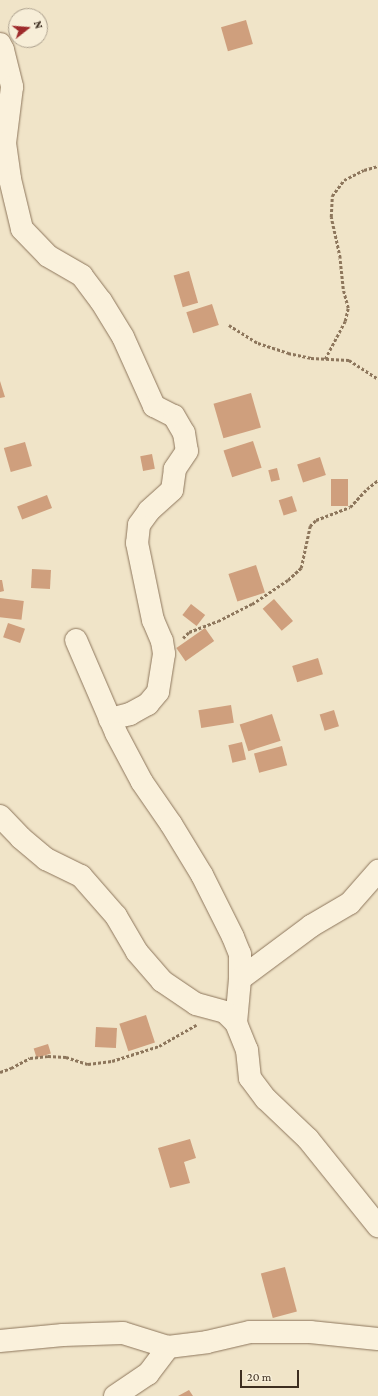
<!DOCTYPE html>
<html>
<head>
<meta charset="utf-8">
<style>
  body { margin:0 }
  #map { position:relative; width:378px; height:1396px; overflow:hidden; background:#f0e4c8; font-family:"Crimson Pro",serif }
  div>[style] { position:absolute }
  .building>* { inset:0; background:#cf9f7d; transform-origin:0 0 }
  .path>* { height:2.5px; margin-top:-1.25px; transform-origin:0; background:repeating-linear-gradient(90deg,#8d765c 0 3px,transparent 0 5px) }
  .roads { filter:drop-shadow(0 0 1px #8d765c) drop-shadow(0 0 1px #8d765c) }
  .street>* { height:22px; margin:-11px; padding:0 11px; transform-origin:11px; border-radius:11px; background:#faf1dc }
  span { translate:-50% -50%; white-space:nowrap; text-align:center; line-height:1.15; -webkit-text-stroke:3.5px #f7eed8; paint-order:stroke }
  .north { position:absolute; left:8px; top:8px; width:40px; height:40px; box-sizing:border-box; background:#f7eed8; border:1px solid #ada18e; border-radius:50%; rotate:73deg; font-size:11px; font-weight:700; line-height:16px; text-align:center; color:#3d2e20 }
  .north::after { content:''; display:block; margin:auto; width:14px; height:18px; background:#9e2a2b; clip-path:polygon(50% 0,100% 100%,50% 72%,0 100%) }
  .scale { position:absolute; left:240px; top:1370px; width:59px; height:18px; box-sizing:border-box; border:2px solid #3d2e20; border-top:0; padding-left:5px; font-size:12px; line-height:14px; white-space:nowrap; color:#3d2e20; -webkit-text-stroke:3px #f7eed8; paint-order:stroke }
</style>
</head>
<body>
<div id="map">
  <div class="building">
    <div style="left:246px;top:20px;width:25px;height:26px;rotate:74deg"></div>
    <div style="left:189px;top:271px;width:33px;height:16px;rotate:74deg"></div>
    <div style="left:212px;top:304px;width:22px;height:27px;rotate:72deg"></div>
    <div style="clip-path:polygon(0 381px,5px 397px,0 398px)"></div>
    <div style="left:251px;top:393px;width:36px;height:39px;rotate:74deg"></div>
    <div style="left:253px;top:441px;width:28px;height:31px;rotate:72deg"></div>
    <div style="left:25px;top:442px;width:25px;height:22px;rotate:74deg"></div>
    <div style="left:152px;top:454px;width:15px;height:12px;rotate:79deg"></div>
    <div style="left:320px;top:457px;width:19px;height:24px;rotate:72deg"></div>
    <div style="left:277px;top:468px;width:12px;height:9px;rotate:76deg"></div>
    <div style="left:331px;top:479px;width:17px;height:27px"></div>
    <div style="left:47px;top:495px;width:14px;height:32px;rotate:69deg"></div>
    <div style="left:292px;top:496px;width:16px;height:14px;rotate:72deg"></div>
    <div style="left:256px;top:565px;width:29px;height:29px;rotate:72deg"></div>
    <div style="left:32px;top:569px;width:19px;height:19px;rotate:3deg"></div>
    <div style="clip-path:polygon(0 580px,2px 580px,4px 591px,0 592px)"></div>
    <div style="left:0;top:598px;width:24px;height:19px;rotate:7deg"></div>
    <div style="left:274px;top:599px;width:29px;height:15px;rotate:49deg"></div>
    <div style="left:191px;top:604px;width:18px;height:14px;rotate:38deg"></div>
    <div style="left:8px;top:623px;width:18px;height:15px;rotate:19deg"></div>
    <div style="left:205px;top:628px;width:16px;height:35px;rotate:55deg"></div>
    <div style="left:318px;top:658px;width:17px;height:27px;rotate:73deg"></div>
    <div style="left:231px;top:705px;width:18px;height:33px;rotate:81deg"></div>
    <div style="left:334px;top:710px;width:17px;height:15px;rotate:73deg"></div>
    <div style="left:272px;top:714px;width:28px;height:34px;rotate:72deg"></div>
    <div style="left:242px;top:742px;width:18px;height:14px;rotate:77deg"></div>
    <div style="left:282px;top:746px;width:20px;height:29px;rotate:75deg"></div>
    <div style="left:146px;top:1015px;width:29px;height:28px;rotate:72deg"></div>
    <div style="left:96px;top:1027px;width:21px;height:20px;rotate:3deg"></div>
    <div style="left:48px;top:1044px;width:10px;height:15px;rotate:73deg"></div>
    <div style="clip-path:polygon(190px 1139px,196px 1158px,184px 1162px,190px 1183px,170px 1188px,158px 1148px)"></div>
    <div style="left:285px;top:1267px;width:46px;height:25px;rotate:75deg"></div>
    <div style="clip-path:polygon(189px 1390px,193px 1396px,178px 1396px)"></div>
  </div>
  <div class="path">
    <div style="left:229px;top:325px;width:34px;rotate:32deg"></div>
    <div style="left:258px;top:343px;width:32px;rotate:18deg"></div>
    <div style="left:288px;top:353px;width:24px;rotate:12deg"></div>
    <div style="left:311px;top:358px;width:38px;rotate:3deg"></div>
    <div style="left:349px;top:360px;width:35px;rotate:33deg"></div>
    <div style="left:325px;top:359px;width:43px;rotate:-62.2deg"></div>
    <div style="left:345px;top:321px;width:13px;rotate:-77deg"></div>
    <div style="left:348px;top:308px;width:20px;rotate:-105deg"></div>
    <div style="left:343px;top:289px;width:31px;rotate:-96deg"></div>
    <div style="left:340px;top:258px;width:42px;rotate:-102.4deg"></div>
    <div style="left:331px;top:217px;width:21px;rotate:-87deg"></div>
    <div style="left:332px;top:196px;width:20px;rotate:-53deg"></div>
    <div style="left:344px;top:180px;width:22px;rotate:-27deg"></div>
    <div style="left:364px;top:170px;width:15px;rotate:-16deg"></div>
    <div style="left:183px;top:638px;width:8px;rotate:-45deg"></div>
    <div style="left:189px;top:632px;width:31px;rotate:-21deg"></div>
    <div style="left:218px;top:621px;width:38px;rotate:-27deg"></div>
    <div style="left:252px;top:604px;width:43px;rotate:-33.7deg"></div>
    <div style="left:288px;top:580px;width:18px;rotate:-43deg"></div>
    <div style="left:301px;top:568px;width:43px;rotate:-77.9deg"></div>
    <div style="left:310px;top:526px;width:8px;rotate:-45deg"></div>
    <div style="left:316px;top:520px;width:36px;rotate:-21deg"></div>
    <div style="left:350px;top:507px;width:25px;rotate:-47deg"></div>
    <div style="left:367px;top:489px;width:14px;rotate:-39deg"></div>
    <div style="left:0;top:1072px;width:12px;rotate:-20deg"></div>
    <div style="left:11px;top:1068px;width:21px;rotate:-28deg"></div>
    <div style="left:30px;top:1058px;width:18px;rotate:-6deg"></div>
    <div style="left:48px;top:1056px;width:18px;rotate:3deg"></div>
    <div style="left:66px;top:1057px;width:23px;rotate:18deg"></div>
    <div style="left:88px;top:1064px;width:24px;rotate:-7deg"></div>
    <div style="left:112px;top:1061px;width:49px;rotate:-17.7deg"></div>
    <div style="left:159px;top:1046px;width:43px;rotate:-29.6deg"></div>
  </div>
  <div class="roads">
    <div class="street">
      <div style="left:0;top:44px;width:7px;rotate:63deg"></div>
      <div style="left:3px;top:50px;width:38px;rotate:76deg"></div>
      <div style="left:12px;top:87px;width:56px;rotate:97.1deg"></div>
      <div style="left:5px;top:143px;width:36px;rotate:82deg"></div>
      <div style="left:10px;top:179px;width:51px;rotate:76.5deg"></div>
      <div style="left:22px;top:229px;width:37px;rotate:46deg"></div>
      <div style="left:48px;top:256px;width:39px;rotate:30deg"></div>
      <div style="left:82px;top:276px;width:31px;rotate:53deg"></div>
      <div style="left:101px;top:301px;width:42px;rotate:58.6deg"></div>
      <div style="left:123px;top:337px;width:76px;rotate:65.8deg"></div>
      <div style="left:154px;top:406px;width:22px;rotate:27deg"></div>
      <div style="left:174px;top:416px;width:20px;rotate:60deg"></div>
      <div style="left:184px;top:433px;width:18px;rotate:81deg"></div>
      <div style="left:187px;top:451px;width:22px;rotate:124deg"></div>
      <div style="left:175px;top:469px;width:21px;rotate:98deg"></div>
      <div style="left:172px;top:490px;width:31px;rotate:138deg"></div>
      <div style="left:149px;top:511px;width:17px;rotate:126deg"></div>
      <div style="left:139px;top:525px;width:18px;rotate:96deg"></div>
      <div style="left:137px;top:543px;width:79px;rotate:78.3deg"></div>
      <div style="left:153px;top:620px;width:23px;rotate:67deg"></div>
      <div style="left:162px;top:641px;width:13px;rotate:81deg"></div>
      <div style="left:164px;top:654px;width:38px;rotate:99deg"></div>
      <div style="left:158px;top:692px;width:16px;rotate:130deg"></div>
      <div style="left:148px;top:704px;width:21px;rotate:151deg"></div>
      <div style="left:130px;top:714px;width:21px;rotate:166deg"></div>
      <div style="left:76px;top:640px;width:101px;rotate:66.7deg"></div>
      <div style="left:116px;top:733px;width:55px;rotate:62deg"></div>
      <div style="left:142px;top:782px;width:51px;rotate:55.4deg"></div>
      <div style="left:171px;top:824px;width:60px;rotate:58.7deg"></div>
      <div style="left:202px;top:875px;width:69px;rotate:63.4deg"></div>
      <div style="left:233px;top:937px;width:18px;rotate:68deg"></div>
      <div style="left:240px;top:954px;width:25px;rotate:90deg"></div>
      <div style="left:240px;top:979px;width:44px;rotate:95.2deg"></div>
      <div style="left:0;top:816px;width:30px;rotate:46deg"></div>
      <div style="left:21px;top:838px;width:33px;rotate:40deg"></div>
      <div style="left:46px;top:859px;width:39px;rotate:26deg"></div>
      <div style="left:81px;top:876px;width:53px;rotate:48.8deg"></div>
      <div style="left:116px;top:916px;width:42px;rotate:59.7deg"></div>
      <div style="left:137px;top:952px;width:38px;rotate:49deg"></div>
      <div style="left:162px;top:981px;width:41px;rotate:34.1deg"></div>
      <div style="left:196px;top:1004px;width:30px;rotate:15deg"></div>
      <div style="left:225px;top:1012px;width:16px;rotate:45deg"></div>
      <div style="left:236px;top:1023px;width:29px;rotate:68deg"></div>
      <div style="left:247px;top:1050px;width:28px;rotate:84deg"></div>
      <div style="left:250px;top:1078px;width:26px;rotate:53deg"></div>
      <div style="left:266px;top:1099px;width:58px;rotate:43.6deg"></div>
      <div style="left:308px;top:1139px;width:112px;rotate:51.2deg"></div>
      <div style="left:240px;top:979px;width:89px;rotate:-36.7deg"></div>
      <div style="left:311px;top:926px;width:45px;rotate:-30.5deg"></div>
      <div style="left:350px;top:903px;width:43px;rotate:-48.8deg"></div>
      <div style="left:0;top:1341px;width:63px;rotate:-5.4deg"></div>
      <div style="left:63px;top:1335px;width:60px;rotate:-1.9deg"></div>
      <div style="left:123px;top:1333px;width:47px;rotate:17.3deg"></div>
      <div style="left:168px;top:1347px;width:39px;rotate:-7deg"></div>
      <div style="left:207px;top:1342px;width:44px;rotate:-13.1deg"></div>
      <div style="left:250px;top:1332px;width:60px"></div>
      <div style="left:310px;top:1332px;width:68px;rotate:5.9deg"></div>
      <div style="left:115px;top:1396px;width:40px;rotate:-34deg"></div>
      <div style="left:148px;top:1374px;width:34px;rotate:-53deg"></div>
    </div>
  </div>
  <div class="north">N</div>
  <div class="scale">20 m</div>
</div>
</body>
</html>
